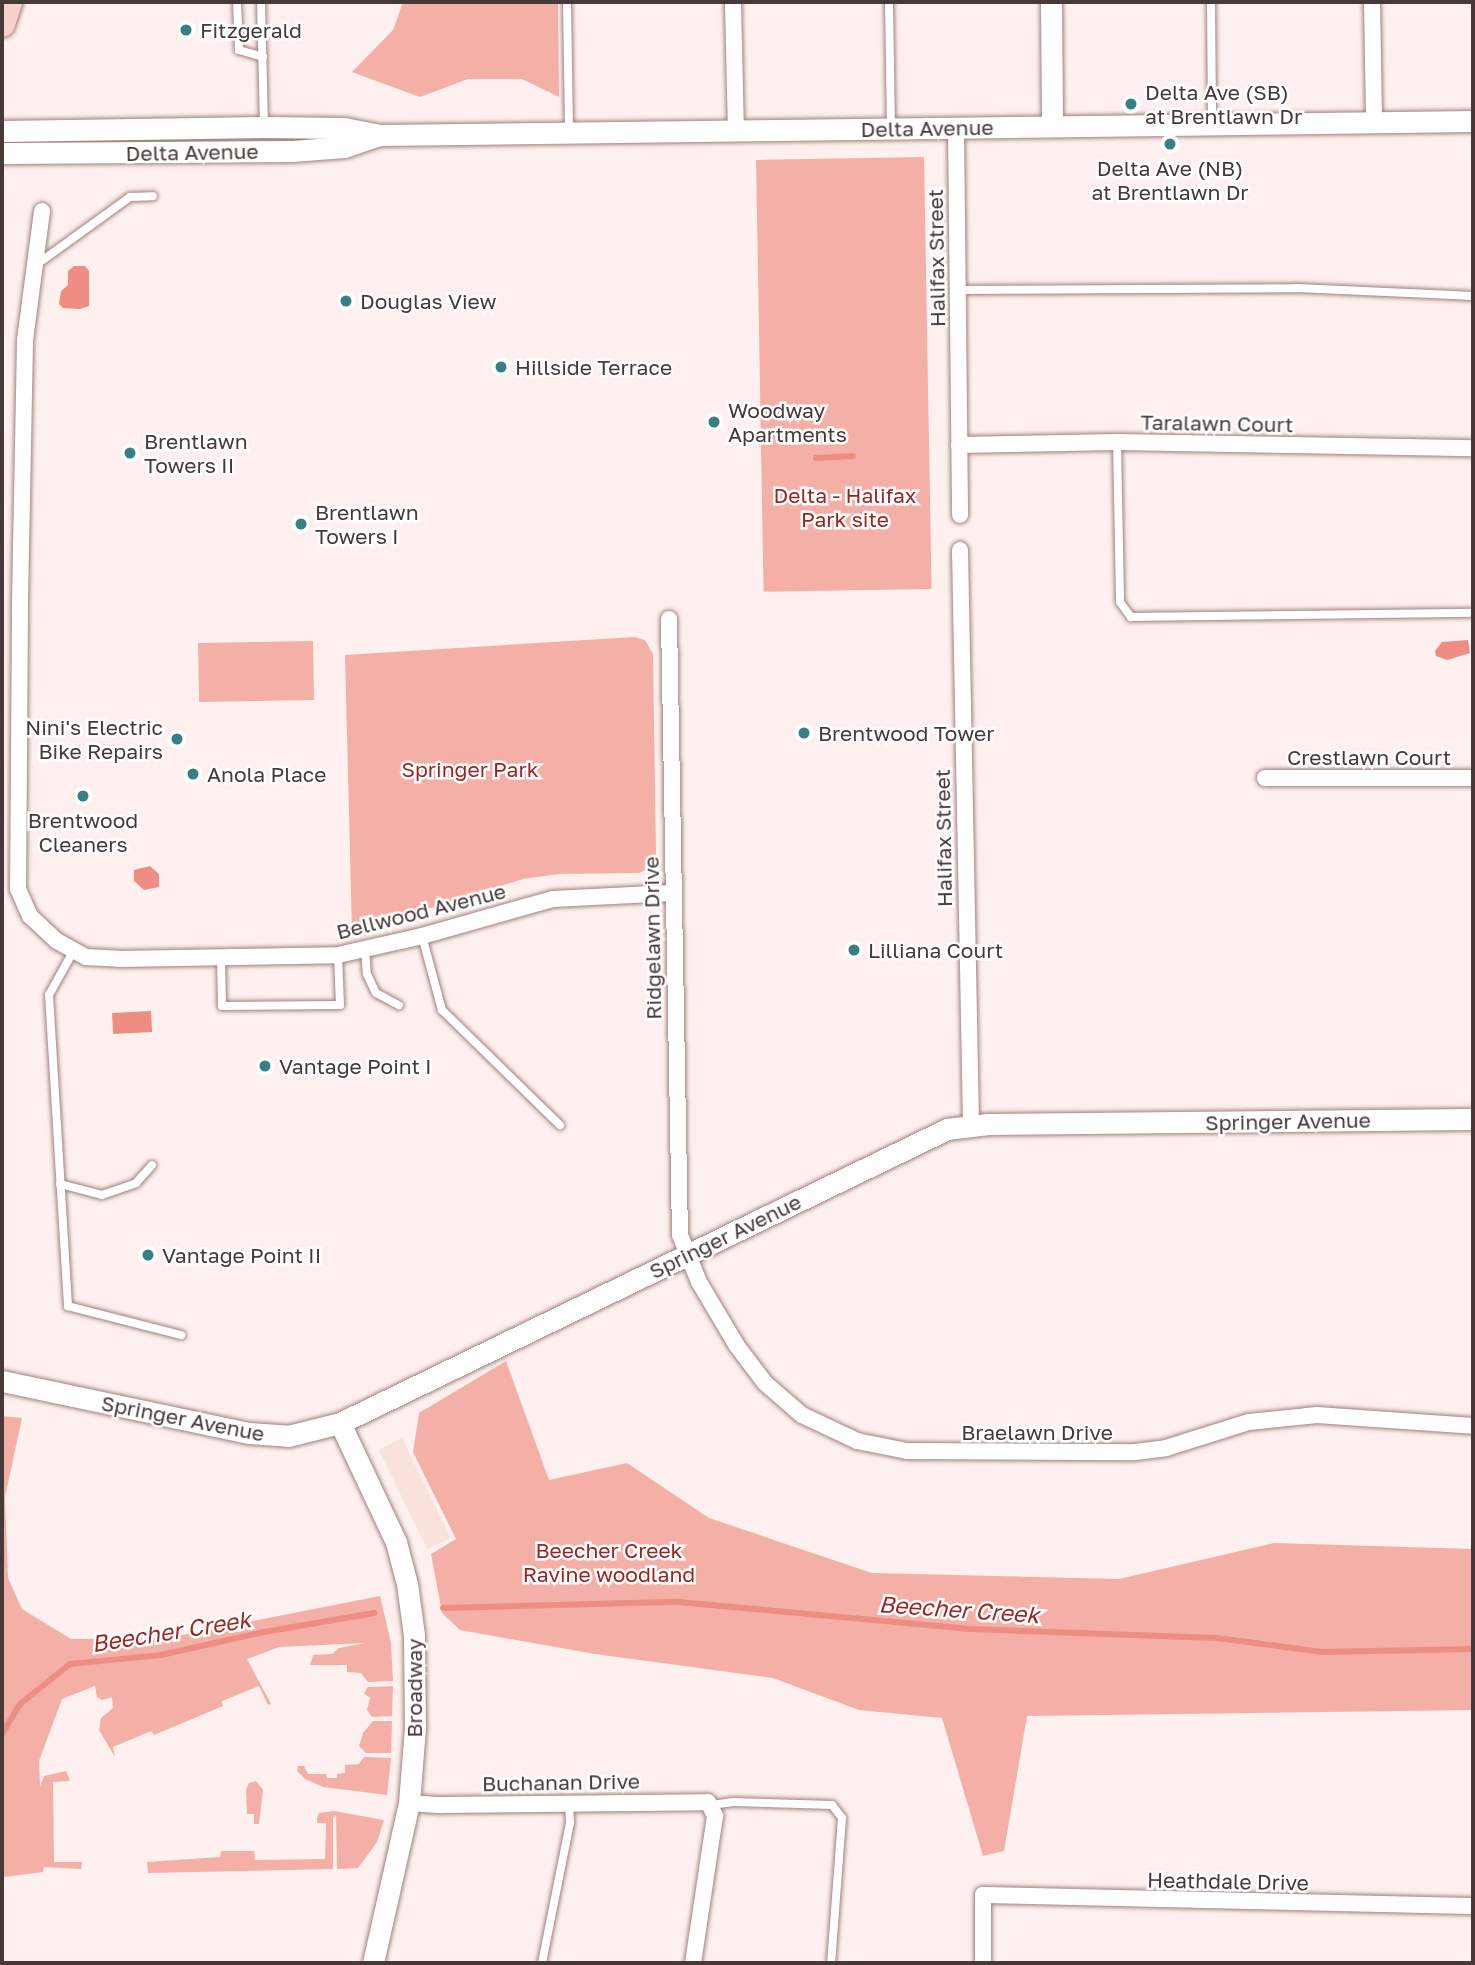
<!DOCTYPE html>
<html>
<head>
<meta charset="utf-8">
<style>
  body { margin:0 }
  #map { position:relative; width:1475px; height:1965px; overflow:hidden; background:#fef0ee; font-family:"Golos Text",sans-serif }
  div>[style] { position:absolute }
  .built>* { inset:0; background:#fae1dd; transform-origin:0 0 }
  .green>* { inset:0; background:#f4b0a7; transform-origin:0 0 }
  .water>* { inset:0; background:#ee8d82; transform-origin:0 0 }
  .stream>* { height:6px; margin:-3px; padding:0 3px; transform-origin:3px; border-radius:3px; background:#ee8d82 }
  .roads { filter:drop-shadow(0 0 2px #9f817d) drop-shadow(0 0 2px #9f817d) }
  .service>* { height:8px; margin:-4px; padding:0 4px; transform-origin:4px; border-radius:4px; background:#fff }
  .minor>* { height:16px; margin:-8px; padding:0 8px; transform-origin:8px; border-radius:8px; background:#fff }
  .tertiary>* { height:21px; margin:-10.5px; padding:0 10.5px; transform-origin:10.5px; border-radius:10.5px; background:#fff }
  .primary>* { height:26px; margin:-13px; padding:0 13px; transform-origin:13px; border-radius:13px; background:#f9d0cb }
  .dots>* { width:19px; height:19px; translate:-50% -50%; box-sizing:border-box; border:4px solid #fff; border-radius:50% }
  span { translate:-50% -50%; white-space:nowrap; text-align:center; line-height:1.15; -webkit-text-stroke:5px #fff; paint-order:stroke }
  .poi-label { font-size:21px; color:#463937 }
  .left { translate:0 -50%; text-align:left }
  .right { translate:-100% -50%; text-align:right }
  .street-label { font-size:21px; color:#463937 }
  .park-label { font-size:21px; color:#972522 }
  .water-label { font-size:23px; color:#992723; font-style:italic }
  .frame { position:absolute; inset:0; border:4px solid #463937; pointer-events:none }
</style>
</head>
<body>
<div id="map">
  <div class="built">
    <div style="left:402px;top:1438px;width:111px;height:26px;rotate:64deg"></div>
  </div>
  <div class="green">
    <div style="clip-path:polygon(403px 2px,558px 2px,559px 97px,522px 79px,468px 79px,420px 97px,352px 72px,393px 30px)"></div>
    <div style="left:924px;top:157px;width:432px;height:168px;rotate:89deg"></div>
    <div style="clip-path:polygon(634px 637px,645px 640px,653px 654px,656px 855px,649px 868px,639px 873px,559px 874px,523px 879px,352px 933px,345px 655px)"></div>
    <div style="left:313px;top:641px;width:59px;height:115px;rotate:89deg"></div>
    <div style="clip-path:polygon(506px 1361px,549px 1480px,627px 1463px,709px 1518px,872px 1573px,1119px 1579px,1274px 1543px,1473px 1549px,1473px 1710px,1027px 1716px,1004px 1851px,983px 1856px,942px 1718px,859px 1710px,773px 1678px,595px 1654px,460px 1630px,442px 1613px,431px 1554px,456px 1539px,413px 1452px,419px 1413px)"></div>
    <div style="clip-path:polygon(2px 1416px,22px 1418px,5px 1497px,8px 1578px,22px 1609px,71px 1639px,167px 1638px,380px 1596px,391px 1643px,393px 1681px,368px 1682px,361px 1673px,347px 1672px,347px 1665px,310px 1665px,313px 1655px,332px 1654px,339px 1648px,365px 1643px,279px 1647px,247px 1659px,271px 1704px,268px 1705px,259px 1686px,222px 1701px,223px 1706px,154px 1735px,151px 1731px,113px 1747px,115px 1757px,99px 1730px,101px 1718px,113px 1708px,112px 1697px,102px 1700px,97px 1697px,95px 1686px,62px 1699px,39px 1761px,40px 1786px,44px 1776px,66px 1771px,70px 1781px,53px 1782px,54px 1862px,82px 1862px,81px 1869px,44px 1867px,43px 1872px,4px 1877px)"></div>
    <div style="clip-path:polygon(393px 1686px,392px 1716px,372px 1717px,367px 1710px,370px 1698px,364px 1693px,368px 1687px)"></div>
    <div style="clip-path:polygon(373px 1721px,392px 1721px,391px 1753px,366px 1753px,359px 1746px,363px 1733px)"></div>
    <div style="clip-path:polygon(364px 1757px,391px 1758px,387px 1795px,323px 1787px,305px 1779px,297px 1771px,298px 1766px,304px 1766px,308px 1774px,326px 1774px,327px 1778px,337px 1778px,337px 1774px,345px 1773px,345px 1765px,359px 1764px)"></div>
    <div style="clip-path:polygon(256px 1781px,263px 1790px,259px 1824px,254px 1824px,254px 1814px,247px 1814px,246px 1790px,249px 1783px)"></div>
    <div style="clip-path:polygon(334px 1811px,384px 1820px,377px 1842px,358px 1868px,337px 1869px,336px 1815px,333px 1818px,333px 1869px,148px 1873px,147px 1862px,220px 1857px,221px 1851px,254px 1851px,255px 1860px,325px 1859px,326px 1823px,317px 1823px,317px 1818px,319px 1813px)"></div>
  </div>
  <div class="water">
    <div style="clip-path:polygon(74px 266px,85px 266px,89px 271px,89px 306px,80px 309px,63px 308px,59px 304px,61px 291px,68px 285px,68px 271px)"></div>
    <div style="clip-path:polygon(1468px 640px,1470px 653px,1447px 660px,1436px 656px,1435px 651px,1442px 642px)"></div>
    <div style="clip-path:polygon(150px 866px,159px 874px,159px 887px,144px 890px,134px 881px,134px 870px)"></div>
    <div style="left:151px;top:1011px;width:21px;height:39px;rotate:87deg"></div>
  </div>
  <div class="stream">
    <div style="left:816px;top:458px;width:37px;rotate:-3deg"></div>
    <div style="left:443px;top:1608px;width:236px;rotate:-1.5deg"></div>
    <div style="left:679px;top:1602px;width:293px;rotate:5.3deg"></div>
    <div style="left:971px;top:1629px;width:246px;rotate:2.1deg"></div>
    <div style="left:1217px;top:1638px;width:106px;rotate:7.6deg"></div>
    <div style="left:1322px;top:1652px;width:151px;rotate:-1.1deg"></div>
    <div style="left:2px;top:1734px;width:35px;rotate:-59deg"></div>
    <div style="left:20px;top:1704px;width:64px;rotate:-38.7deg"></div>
    <div style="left:70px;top:1664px;width:91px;rotate:-5.6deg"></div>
    <div style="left:161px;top:1655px;width:106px;rotate:-12.6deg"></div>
    <div style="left:264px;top:1632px;width:112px;rotate:-9.8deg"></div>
  </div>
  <div class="roads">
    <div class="service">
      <div style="left:237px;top:2px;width:48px;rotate:87.6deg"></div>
      <div style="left:239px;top:50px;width:25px;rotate:16deg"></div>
      <div style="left:261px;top:2px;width:125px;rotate:88.6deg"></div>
      <div style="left:567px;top:2px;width:128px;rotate:89.1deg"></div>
      <div style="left:889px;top:2px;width:126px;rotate:89.1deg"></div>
      <div style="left:1211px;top:2px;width:120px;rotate:89.5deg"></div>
      <div style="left:36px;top:265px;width:116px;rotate:-35.9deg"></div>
      <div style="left:130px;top:197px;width:23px;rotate:-2deg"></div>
      <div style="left:957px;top:290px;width:340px;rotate:-0.3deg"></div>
      <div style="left:1297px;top:288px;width:176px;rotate:2.6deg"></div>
      <div style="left:1117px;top:442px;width:160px;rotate:88.9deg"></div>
      <div style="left:1120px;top:602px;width:19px;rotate:54deg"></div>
      <div style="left:1131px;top:617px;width:342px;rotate:-0.7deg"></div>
      <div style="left:422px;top:936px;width:77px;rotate:74.9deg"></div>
      <div style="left:442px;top:1010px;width:165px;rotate:44.3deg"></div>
      <div style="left:365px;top:948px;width:26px;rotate:86deg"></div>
      <div style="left:367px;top:974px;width:21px;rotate:65deg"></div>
      <div style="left:376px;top:993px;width:26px;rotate:28deg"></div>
      <div style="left:74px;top:950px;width:51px;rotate:119.1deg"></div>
      <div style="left:49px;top:995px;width:312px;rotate:86.5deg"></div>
      <div style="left:68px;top:1306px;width:117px;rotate:14.4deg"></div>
      <div style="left:221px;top:957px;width:49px;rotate:88.8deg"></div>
      <div style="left:222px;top:1006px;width:118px;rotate:-0.5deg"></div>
      <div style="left:340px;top:1005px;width:50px;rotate:-92.3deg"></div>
      <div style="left:60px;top:1184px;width:43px;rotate:14.7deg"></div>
      <div style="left:102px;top:1195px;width:36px;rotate:-19deg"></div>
      <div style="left:136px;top:1183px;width:24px;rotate:-48deg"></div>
      <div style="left:712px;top:1805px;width:21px;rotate:-8deg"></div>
      <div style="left:733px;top:1802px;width:99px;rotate:1.7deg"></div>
      <div style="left:832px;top:1805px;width:16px;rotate:52deg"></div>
      <div style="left:842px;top:1818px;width:145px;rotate:94.3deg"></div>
      <div style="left:542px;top:1963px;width:143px;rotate:-78.7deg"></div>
      <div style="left:570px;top:1823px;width:20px;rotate:-93deg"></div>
    </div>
    <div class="minor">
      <div style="left:733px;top:2px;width:128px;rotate:88.7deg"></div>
      <div style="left:1372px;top:2px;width:120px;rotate:89deg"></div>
      <div style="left:956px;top:127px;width:388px;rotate:89.4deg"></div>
      <div style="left:42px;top:211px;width:131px;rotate:97.5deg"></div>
      <div style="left:25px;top:341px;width:271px;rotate:91.1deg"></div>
      <div style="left:20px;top:612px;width:277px;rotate:90.4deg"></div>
      <div style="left:18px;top:889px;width:30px;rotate:66deg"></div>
      <div style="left:30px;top:916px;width:37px;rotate:43deg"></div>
      <div style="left:57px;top:941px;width:33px;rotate:29deg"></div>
      <div style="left:86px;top:957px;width:33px;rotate:3deg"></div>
      <div style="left:119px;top:959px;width:219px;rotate:-1deg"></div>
      <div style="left:338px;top:955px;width:86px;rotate:-12.7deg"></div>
      <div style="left:422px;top:936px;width:136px;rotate:-15.8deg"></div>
      <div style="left:553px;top:899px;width:119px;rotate:-2.9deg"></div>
      <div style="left:959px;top:445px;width:158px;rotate:-1.1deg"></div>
      <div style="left:1117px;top:442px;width:356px;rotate:1deg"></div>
      <div style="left:960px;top:550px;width:575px;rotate:88.9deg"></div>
      <div style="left:669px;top:619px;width:616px;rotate:88.98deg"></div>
      <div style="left:680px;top:1235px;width:51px;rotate:68deg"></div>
      <div style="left:699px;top:1282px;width:74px;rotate:59.3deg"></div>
      <div style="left:737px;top:1346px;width:46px;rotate:52.9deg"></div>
      <div style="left:765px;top:1383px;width:49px;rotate:40.9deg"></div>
      <div style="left:802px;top:1415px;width:61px;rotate:25.3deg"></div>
      <div style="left:857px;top:1441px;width:51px;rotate:11.3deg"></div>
      <div style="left:907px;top:1451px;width:228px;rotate:0.3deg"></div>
      <div style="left:1135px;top:1452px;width:31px;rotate:-7deg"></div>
      <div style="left:1166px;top:1448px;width:87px;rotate:-17.4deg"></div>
      <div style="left:1249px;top:1422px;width:68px;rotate:-5.9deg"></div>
      <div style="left:1317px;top:1415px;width:156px;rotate:4deg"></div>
      <div style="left:1265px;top:778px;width:208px"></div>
      <div style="left:409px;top:1803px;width:32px;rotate:4deg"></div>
      <div style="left:441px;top:1805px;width:267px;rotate:-0.6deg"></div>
      <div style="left:708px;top:1802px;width:16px;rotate:63deg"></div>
      <div style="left:715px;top:1816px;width:149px;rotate:98.5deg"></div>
      <div style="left:983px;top:1963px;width:68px;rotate:-90deg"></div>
      <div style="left:983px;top:1895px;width:490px;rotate:1.3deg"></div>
    </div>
    <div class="tertiary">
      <div style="left:1051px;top:2px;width:123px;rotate:89.5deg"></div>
      <div style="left:2px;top:131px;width:262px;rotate:-0.9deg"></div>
      <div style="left:264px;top:127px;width:80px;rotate:0.7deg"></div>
      <div style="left:344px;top:128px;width:38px;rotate:11deg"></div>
      <div style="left:381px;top:135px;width:1092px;rotate:-0.73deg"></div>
      <div style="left:2px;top:153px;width:290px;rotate:-0.4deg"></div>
      <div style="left:292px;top:151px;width:52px;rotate:-4.4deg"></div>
      <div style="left:344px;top:147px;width:37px;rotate:-19deg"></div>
      <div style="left:2px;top:1381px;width:252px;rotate:11.9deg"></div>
      <div style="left:249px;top:1433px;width:39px;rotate:4deg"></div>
      <div style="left:288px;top:1436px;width:54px;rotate:-14deg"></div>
      <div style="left:340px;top:1423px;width:674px;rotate:-25.84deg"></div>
      <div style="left:947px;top:1129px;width:41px;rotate:-7deg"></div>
      <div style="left:988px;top:1124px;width:485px;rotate:-0.6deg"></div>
      <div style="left:340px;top:1423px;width:132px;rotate:64.8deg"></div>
      <div style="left:396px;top:1542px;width:43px;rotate:75.3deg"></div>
      <div style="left:407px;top:1584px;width:51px;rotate:82.2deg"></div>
      <div style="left:414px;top:1635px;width:93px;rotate:89.4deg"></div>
      <div style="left:415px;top:1728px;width:75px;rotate:94.6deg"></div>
      <div style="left:409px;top:1803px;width:164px;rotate:102.7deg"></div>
    </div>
    <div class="primary">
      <div style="left:2px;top:24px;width:23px;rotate:-72deg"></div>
    </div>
  </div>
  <div class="dots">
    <div style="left:186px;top:30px;background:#367f85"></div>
    <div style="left:1131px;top:104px;background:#367f85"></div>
    <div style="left:1170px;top:144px;background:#367f85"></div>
    <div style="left:346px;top:301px;background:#367f85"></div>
    <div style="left:501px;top:367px;background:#367f85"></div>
    <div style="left:714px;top:422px;background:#367f85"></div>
    <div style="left:130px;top:453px;background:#367f85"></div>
    <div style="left:301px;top:524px;background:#367f85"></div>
    <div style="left:804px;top:733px;background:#367f85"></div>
    <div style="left:177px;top:739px;background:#367f85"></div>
    <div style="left:193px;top:774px;background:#367f85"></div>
    <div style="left:83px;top:796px;background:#367f85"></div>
    <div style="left:854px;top:950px;background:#367f85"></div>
    <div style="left:265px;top:1066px;background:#367f85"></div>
    <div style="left:148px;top:1255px;background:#367f85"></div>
  </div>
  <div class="poi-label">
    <span class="left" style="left:200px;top:30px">Fitzgerald</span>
    <span class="left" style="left:1145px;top:104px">Delta Ave (SB)<br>at Brentlawn Dr</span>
    <span style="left:1170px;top:180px">Delta Ave (NB)<br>at Brentlawn Dr</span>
    <span class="left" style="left:360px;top:301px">Douglas View</span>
    <span class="left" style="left:515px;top:367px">Hillside Terrace</span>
    <span class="left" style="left:728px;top:422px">Woodway<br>Apartments</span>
    <span class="left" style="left:144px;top:453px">Brentlawn<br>Towers II</span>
    <span class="left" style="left:315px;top:524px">Brentlawn<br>Towers I</span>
    <span class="right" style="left:163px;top:739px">Nini's Electric<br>Bike Repairs</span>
    <span class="left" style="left:818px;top:733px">Brentwood Tower</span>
    <span class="left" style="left:207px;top:774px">Anola Place</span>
    <span style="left:83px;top:832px">Brentwood<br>Cleaners</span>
    <span class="left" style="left:868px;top:950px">Lilliana Court</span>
    <span class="left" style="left:279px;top:1066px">Vantage Point I</span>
    <span class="left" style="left:162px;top:1255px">Vantage Point II</span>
  </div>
  <div class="street-label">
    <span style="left:927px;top:128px;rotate:-1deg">Delta Avenue</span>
    <span style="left:192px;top:152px;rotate:-1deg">Delta Avenue</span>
    <span style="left:936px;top:258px;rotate:-91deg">Halifax Street</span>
    <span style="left:1217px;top:423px;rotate:1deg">Taralawn Court</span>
    <span style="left:1369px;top:757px">Crestlawn Court</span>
    <span style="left:943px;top:838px;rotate:-91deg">Halifax Street</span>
    <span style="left:421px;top:911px;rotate:-14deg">Bellwood Avenue</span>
    <span style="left:652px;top:938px;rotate:-91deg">Ridgelawn Drive</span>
    <span style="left:1288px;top:1121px;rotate:-1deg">Springer Avenue</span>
    <span style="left:725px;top:1236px;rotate:-26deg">Springer Avenue</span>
    <span style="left:183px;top:1418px;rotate:11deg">Springer Avenue</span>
    <span style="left:1037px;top:1432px">Braelawn Drive</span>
    <span style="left:414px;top:1688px;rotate:-90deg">Broadway</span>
    <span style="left:561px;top:1782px;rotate:-1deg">Buchanan Drive</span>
    <span style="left:1228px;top:1881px;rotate:1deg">Heathdale Drive</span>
  </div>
  <div class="park-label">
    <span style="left:845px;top:507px">Delta - Halifax<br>Park site</span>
    <span style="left:470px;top:769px">Springer Park</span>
    <span style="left:609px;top:1562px">Beecher Creek<br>Ravine woodland</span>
  </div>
  <div class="water-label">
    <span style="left:959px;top:1609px;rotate:4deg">Beecher Creek</span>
    <span style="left:171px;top:1631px;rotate:-9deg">Beecher Creek</span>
  </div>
  <div class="frame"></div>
</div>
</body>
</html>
